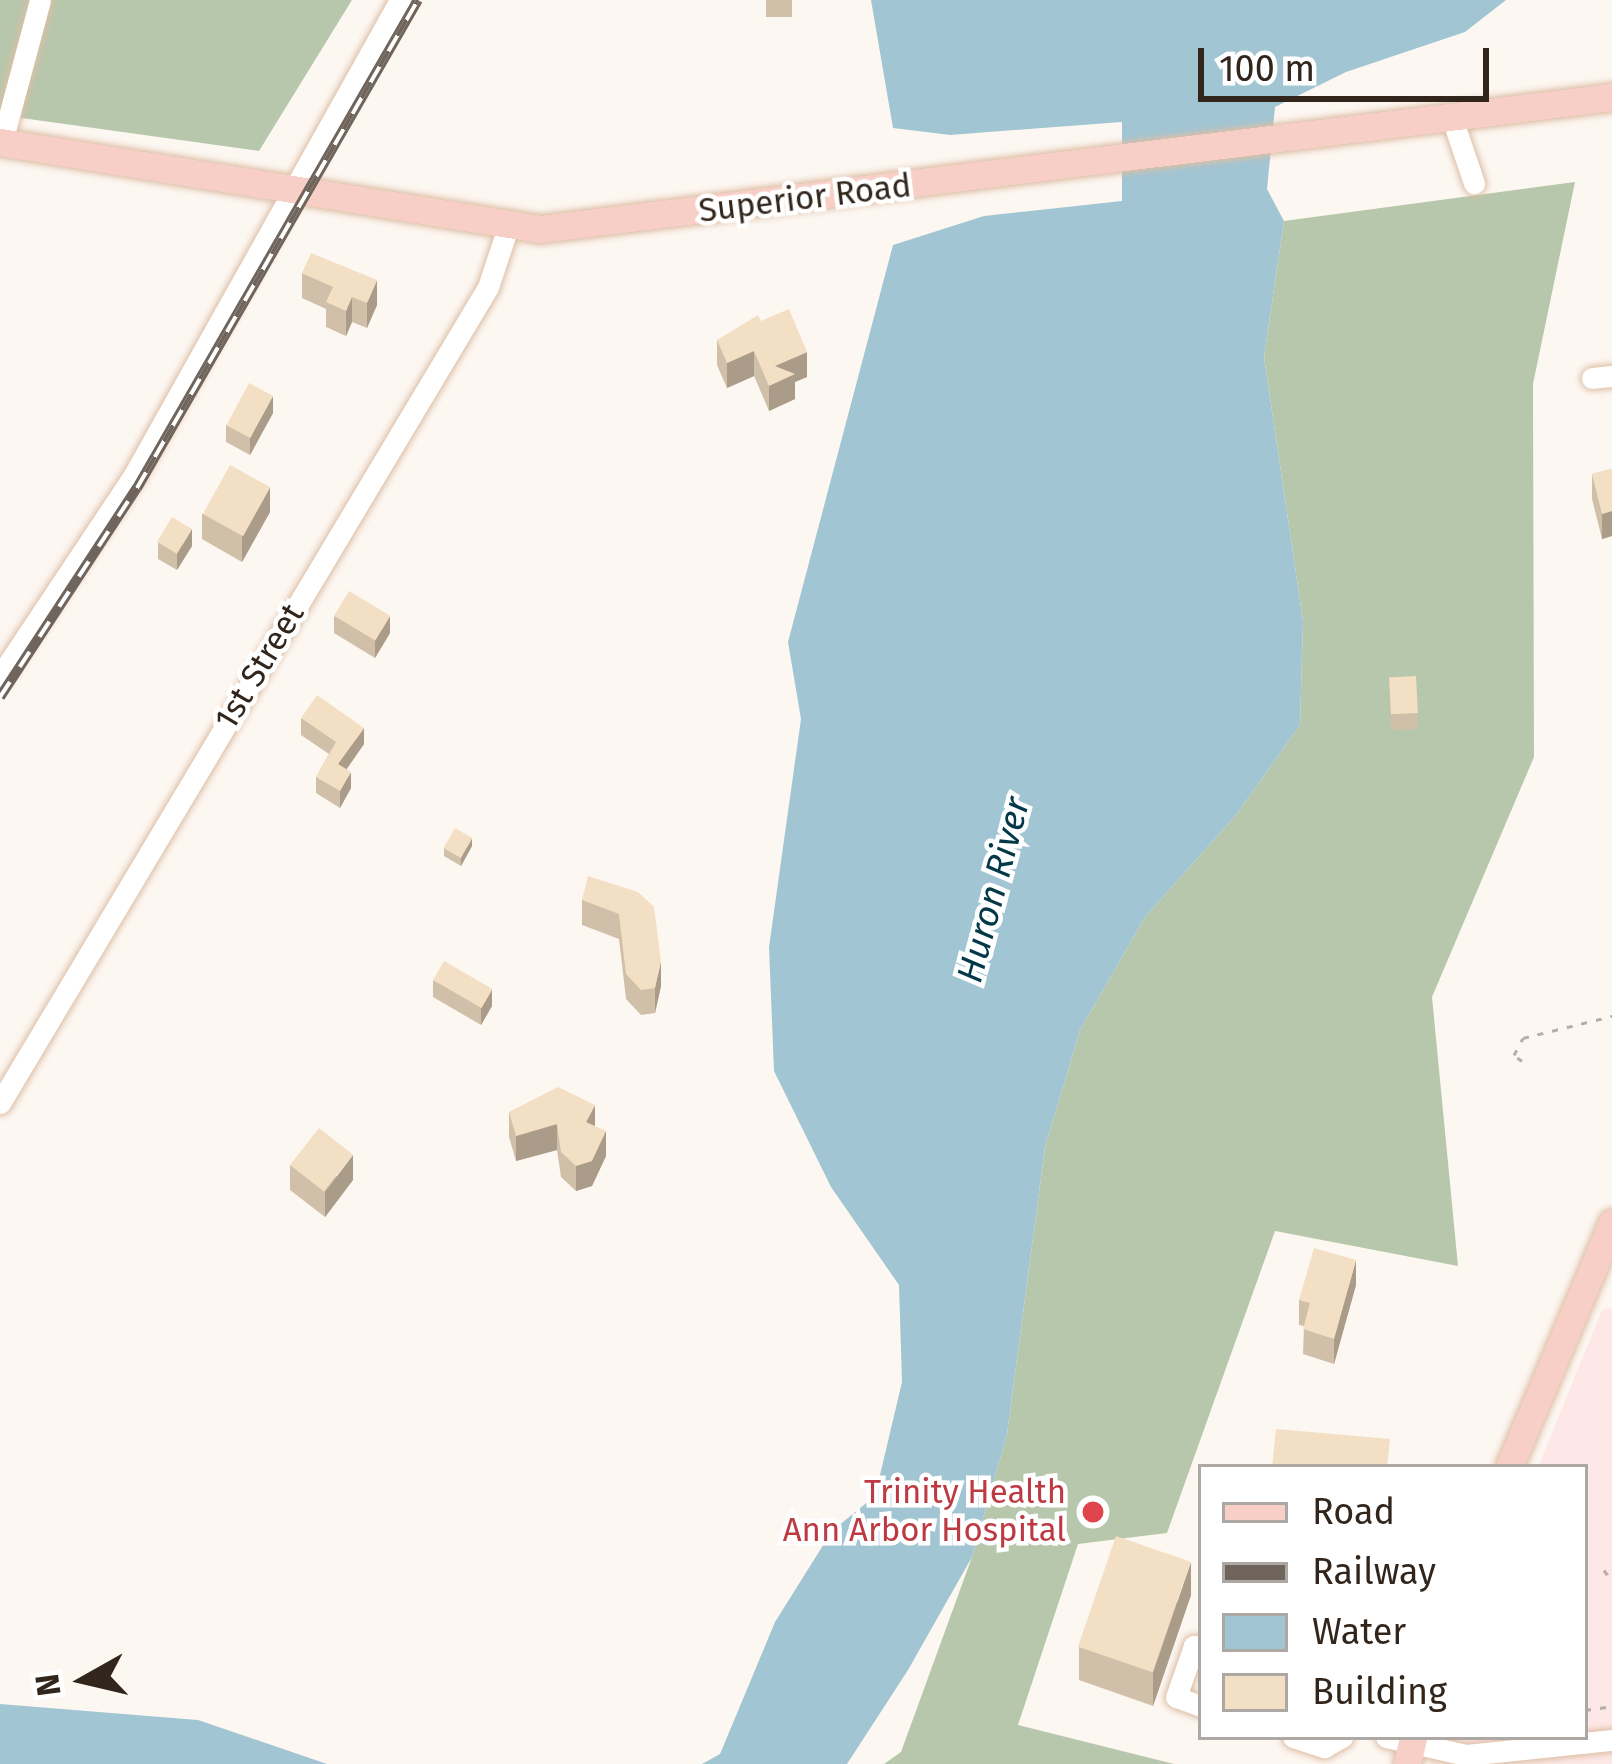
<!DOCTYPE html>
<html>
<head>
<meta charset="utf-8">
<style>
  body { margin:0 }
  #map { position:relative; width:1612px; height:1764px; overflow:hidden; background:#fdf7f2; font-family:"Fira Sans",sans-serif }
  div>[style] { position:absolute }
  .education>* { inset:0; background:#fee8e7 }
  .forest>* { inset:0; background:#b7c7ab }
  .water>* { inset:0; background:#a2c5d3 }
  .path>* { height:3px; margin-top:-1.5px; transform-origin:0; background:repeating-linear-gradient(90deg,#b5ada7 0 6px,transparent 0 15px) }
  .roads { filter:drop-shadow(0 0 3px #ddbfa5) drop-shadow(0 0 3px #ddbfa5) }
  .minor>* { height:21px; margin:-10.5px; padding:0 10.5px; transform-origin:10.5px; border-radius:10.5px; background:#fff }
  .major>* { height:27px; margin:-13.5px; padding:0 13.5px; transform-origin:13.5px; border-radius:13.5px; background:#f7cfc6 }
  .rail>* { height:10px; margin-top:-5px; transform-origin:0; background:repeating-linear-gradient(90deg,#fff 0 18px,#6f655c 0 36px); box-sizing:border-box; border-block:3px solid #6f655c }
  .wall>* { inset:0; background:#d1c0a9; transform-origin:0 0 }
  .shaded-wall>* { inset:0; background:#aa9c89 }
  .building>* { inset:0; background:#f3dfc4; transform-origin:0 0 }
  .dots>* { width:33px; height:33px; translate:-50% -50%; box-sizing:border-box; border:6px solid #fff; border-radius:50% }
  span { translate:-50% -50%; white-space:nowrap; text-align:center; line-height:1.15; -webkit-text-stroke:9px #fff; paint-order:stroke }
  .street-label { font-size:33px; color:#32261c }
  .health-label { font-size:33px; color:#be3a42 }
  .right { translate:-100% -50%; text-align:right }
  .water-label { font-size:36px; color:#023848; font-style:italic }
  .legend { position:absolute; left:1198px; top:1464px; width:390px; height:276px; box-sizing:border-box; background:#fff; border:3px solid #ada8a4; margin:0; padding:15px 21px; list-style:none; font-size:36px; color:#32261c }
  .legend li { display:flex; align-items:center; gap:24px; height:60px }
  .legend b { width:60px; border:3px solid #ada8a4 }
  .north { position:absolute; left:24px; top:1620px; width:120px; height:120px; -webkit-text-stroke:9px #fff; paint-order:stroke; rotate:262deg; font-size:33px; font-weight:700; line-height:48px; text-align:center; color:#32261c }
  .north::after { content:''; display:block; margin:auto; width:42px; height:54px; background:#32261c; clip-path:polygon(50% 0,100% 100%,50% 72%,0 100%) }
  .scale { position:absolute; left:1198px; top:48px; width:291px; height:54px; box-sizing:border-box; border:6px solid #32261c; border-top:0; padding-left:15px; font-size:36px; line-height:42px; white-space:nowrap; color:#32261c; -webkit-text-stroke:9px #fff; paint-order:stroke }
</style>
</head>
<body>
<div id="map">
  <div class="education">
    <div style="clip-path:polygon(1612px 1308px,1612px 1764px,1430px 1764px,1437px 1737px,1585px 1737px,1585px 1467px,1538px 1467px,1602px 1310px)"></div>
  </div>
  <div class="forest">
    <div style="clip-path:polygon(0 0,352px 0,259px 151px,0 115px)"></div>
    <div style="clip-path:polygon(1575px 182px,1533px 384px,1534px 757px,1432px 997px,1458px 1266px,1275px 1231px,1167px 1533px,1078px 1544px,1018px 1725px,1174px 1764px,884px 1764px,901px 1752px,972px 1557px,1007px 1434px,1045px 1147px,1080px 1030px,1145px 917px,1236px 815px,1300px 725px,1303px 621px,1264px 357px,1284px 221px)"></div>
  </div>
  <div class="water">
    <div style="clip-path:polygon(871px 0,1506px 0,1465px 32px,1346px 72px,1275px 107px,1267px 189px,1284px 221px,1264px 357px,1303px 621px,1300px 725px,1236px 815px,1145px 917px,1080px 1030px,1045px 1147px,1007px 1434px,972px 1557px,908px 1670px,847px 1764px,702px 1764px,720px 1754px,775px 1622px,832px 1531px,875px 1496px,902px 1382px,899px 1285px,831px 1187px,774px 1071px,769px 947px,801px 719px,788px 642px,893px 245px,984px 216px,1122px 201px,1122px 122px,950px 135px,893px 128px)"></div>
    <div style="clip-path:polygon(0 1704px,198px 1720px,327px 1764px,0 1764px)"></div>
  </div>
  <div class="path">
    <div style="left:1522px;top:1061px;width:10px;rotate:-143deg"></div>
    <div style="left:1514px;top:1055px;width:19px;rotate:-62deg"></div>
    <div style="left:1523px;top:1038px;width:92px;rotate:-13.9deg"></div>
    <div style="left:1604px;top:1570px;width:14px;rotate:54deg"></div>
    <div style="left:1585px;top:1710px;width:27px;rotate:-8deg"></div>
  </div>
  <div class="roads">
    <div class="minor">
      <div style="left:1452px;top:118px;width:69px;rotate:71.3deg"></div>
      <div style="left:2px;top:142px;width:147px;rotate:-75deg"></div>
      <div style="left:1592px;top:378px;width:20px;rotate:-6deg"></div>
      <div style="left:0;top:676px;width:242px;rotate:-56.3deg"></div>
      <div style="left:134px;top:475px;width:544px;rotate:-60.75deg"></div>
      <div style="left:0;top:1103px;width:951px;rotate:-59.12deg"></div>
      <div style="left:488px;top:287px;width:63px;rotate:-71.6deg"></div>
      <div style="left:1201px;top:1649px;width:8px;rotate:-157deg"></div>
      <div style="left:1194px;top:1646px;width:54px;rotate:109.4deg"></div>
      <div style="left:1176px;top:1697px;width:27px;rotate:20deg"></div>
      <div style="left:1293px;top:1737px;width:33px;rotate:18deg"></div>
      <div style="left:1324px;top:1747px;width:21px;rotate:-29deg"></div>
      <div style="left:1386px;top:1737px;width:82px;rotate:12.7deg"></div>
      <div style="left:1466px;top:1755px;width:147px;rotate:-5.9deg"></div>
    </div>
    <div class="major">
      <div style="left:0;top:142px;width:547px;rotate:9.15deg"></div>
      <div style="left:540px;top:229px;width:1080px;rotate:-7.02deg"></div>
      <div style="left:1509px;top:1467px;width:265px;rotate:-67.1deg"></div>
      <div style="left:1407px;top:1764px;width:28px;rotate:-77deg"></div>
    </div>
  </div>
  <div class="rail">
    <div style="left:0;top:697px;width:250px;rotate:-56.8deg"></div>
    <div style="left:137px;top:488px;width:563px;rotate:-60.07deg"></div>
  </div>
  <div class="wall">
    <div style="left:766px;top:0;width:26px;height:17px"></div>
    <div style="clip-path:polygon(302px 273px,377px 305px,367px 328px,352px 322px,346px 336px,326px 327px,326px 309px,302px 298px)"></div>
    <div style="clip-path:polygon(761px 321px,807px 377px,795px 382px,795px 399px,769px 411px,754px 376px,727px 388px,717px 365px,717px 340px)"></div>
    <div style="clip-path:polygon(273px 413px,250px 455px,226px 442px,226px 425px)"></div>
    <div style="clip-path:polygon(1612px 469px,1612px 536px,1602px 539px,1592px 499px,1592px 474px)"></div>
    <div style="clip-path:polygon(270px 512px,242px 562px,202px 539px,202px 514px)"></div>
    <div style="clip-path:polygon(158px 542px,192px 546px,177px 570px,158px 559px)"></div>
    <div style="clip-path:polygon(334px 616px,390px 633px,375px 658px,334px 633px)"></div>
    <div style="left:1416px;top:676px;width:53px;height:27px;rotate:88deg"></div>
    <div style="clip-path:polygon(301px 718px,364px 744px,347px 769px,351px 788px,340px 808px,316px 793px,316px 777px,329px 754px,301px 735px)"></div>
    <div style="clip-path:polygon(472px 846px,461px 866px,444px 856px,444px 848px)"></div>
    <div style="clip-path:polygon(638px 892px,661px 986px,655px 1013px,641px 1015px,626px 999px,619px 939px,582px 925px,582px 900px)"></div>
    <div style="clip-path:polygon(433px 980px,492px 1006px,481px 1025px,433px 997px)"></div>
    <div style="clip-path:polygon(509px 1112px,595px 1126px,606px 1156px,592px 1186px,576px 1191px,561px 1177px,557px 1150px,516px 1161px,509px 1137px)"></div>
    <div style="clip-path:polygon(290px 1165px,353px 1180px,325px 1217px,290px 1190px)"></div>
    <div style="clip-path:polygon(1356px 1285px,1334px 1364px,1303px 1354px,1304px 1326px,1299px 1325px,1299px 1300px)"></div>
    <div style="clip-path:polygon(1191px 1595px,1153px 1706px,1079px 1680px,1079px 1647px)"></div>
  </div>
  <div class="shaded-wall">
    <div style="clip-path:polygon(377px 280px,377px 305px,367px 328px,367px 303px)"></div>
    <div style="clip-path:polygon(352px 297px,352px 322px,346px 336px,346px 311px)"></div>
    <div style="clip-path:polygon(754px 351px,754px 376px,727px 388px,727px 363px)"></div>
    <div style="clip-path:polygon(807px 352px,807px 377px,795px 382px,795px 399px,769px 411px,769px 386px,775px 366px)"></div>
    <div style="clip-path:polygon(273px 396px,273px 413px,250px 455px,250px 438px)"></div>
    <div style="clip-path:polygon(270px 487px,270px 512px,242px 562px,242px 537px)"></div>
    <div style="clip-path:polygon(1612px 511px,1612px 536px,1602px 539px,1602px 514px)"></div>
    <div style="clip-path:polygon(192px 529px,192px 546px,177px 570px,177px 554px)"></div>
    <div style="clip-path:polygon(390px 616px,390px 633px,375px 658px,375px 641px)"></div>
    <div style="clip-path:polygon(364px 728px,364px 744px,338px 781px,338px 764px)"></div>
    <div style="clip-path:polygon(351px 772px,351px 788px,340px 808px,340px 791px)"></div>
    <div style="clip-path:polygon(472px 838px,472px 846px,461px 866px,461px 857px)"></div>
    <div style="clip-path:polygon(661px 961px,661px 986px,655px 1013px,655px 988px)"></div>
    <div style="clip-path:polygon(492px 989px,492px 1006px,481px 1025px,481px 1008px)"></div>
    <div style="clip-path:polygon(595px 1105px,595px 1130px,586px 1122px)"></div>
    <div style="clip-path:polygon(557px 1124px,557px 1150px,516px 1161px,516px 1136px)"></div>
    <div style="clip-path:polygon(606px 1131px,606px 1156px,592px 1186px,576px 1191px,576px 1166px)"></div>
    <div style="clip-path:polygon(353px 1155px,353px 1180px,325px 1217px,325px 1192px)"></div>
    <div style="clip-path:polygon(1356px 1260px,1356px 1285px,1334px 1364px,1334px 1339px)"></div>
    <div style="clip-path:polygon(1191px 1562px,1191px 1595px,1153px 1706px,1153px 1673px)"></div>
  </div>
  <div class="building">
    <div style="clip-path:polygon(311px 253px,377px 280px,367px 303px,352px 297px,346px 311px,326px 302px,333px 287px,302px 273px)"></div>
    <div style="clip-path:polygon(789px 309px,807px 352px,775px 366px,795px 374px,769px 386px,754px 351px,727px 363px,717px 340px,758px 315px,761px 321px)"></div>
    <div style="left:249px;top:383px;width:27px;height:48px;rotate:28deg"></div>
    <div style="left:230px;top:465px;width:46px;height:56px;rotate:29deg"></div>
    <div style="clip-path:polygon(1612px 469px,1612px 511px,1602px 514px,1592px 474px)"></div>
    <div style="left:172px;top:517px;width:23px;height:29px;rotate:31deg"></div>
    <div style="left:349px;top:591px;width:48px;height:29px;rotate:31deg"></div>
    <div style="left:1416px;top:676px;width:37px;height:27px;rotate:87deg"></div>
    <div style="clip-path:polygon(317px 695px,364px 728px,338px 764px,351px 772px,340px 791px,316px 777px,336px 742px,301px 718px)"></div>
    <div style="left:455px;top:828px;width:20px;height:23px;rotate:30deg"></div>
    <div style="clip-path:polygon(588px 876px,638px 892px,654px 907px,661px 961px,655px 988px,641px 990px,626px 974px,619px 914px,582px 900px)"></div>
    <div style="left:444px;top:961px;width:56px;height:22px;rotate:30deg"></div>
    <div style="clip-path:polygon(558px 1087px,595px 1105px,586px 1122px,606px 1131px,592px 1161px,576px 1166px,561px 1152px,557px 1124px,516px 1136px,509px 1112px)"></div>
    <div style="left:319px;top:1128px;width:43px;height:47px;rotate:38deg"></div>
    <div style="clip-path:polygon(1314px 1248px,1356px 1260px,1334px 1339px,1303px 1329px,1310px 1303px,1299px 1300px)"></div>
    <div style="clip-path:polygon(1276px 1429px,1390px 1439px,1387px 1467px,1272px 1467px)"></div>
    <div style="left:1116px;top:1536px;width:79px;height:117px;rotate:19deg"></div>
  </div>
  <div class="dots">
    <div style="left:1093px;top:1512px;background:#e0444e"></div>
  </div>
  <div class="street-label">
    <span style="left:805px;top:199px;rotate:-7deg">Superior Road</span>
    <span style="left:260px;top:667px;rotate:-59deg">1st Street</span>
  </div>
  <div class="health-label">
    <span class="right" style="left:1066px;top:1512px">Trinity Health<br>Ann Arbor Hospital</span>
  </div>
  <div class="water-label">
    <span style="left:994px;top:890px;rotate:-75deg">Huron River</span>
  </div>
  <ul class="legend">
  <li><b style="height:15px;background:#f7cfc6"></b>Road</li>
  <li><b style="height:15px;background:#6f655c"></b>Railway</li>
  <li><b style="height:33px;background:#a2c5d3"></b>Water</li>
  <li><b style="height:33px;background:#f3dfc4"></b>Building</li>
  </ul>
  <div class="north">N</div>
  <div class="scale">100 m</div>
</div>
</body>
</html>
